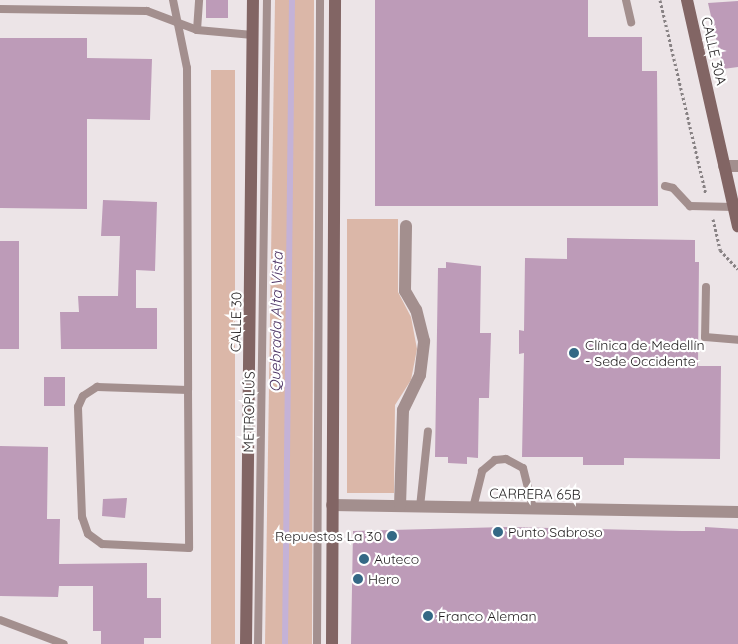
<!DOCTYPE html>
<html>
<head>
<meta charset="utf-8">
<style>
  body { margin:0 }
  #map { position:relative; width:738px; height:644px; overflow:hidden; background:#ece4e7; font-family:Quicksand,sans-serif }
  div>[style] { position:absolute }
  .green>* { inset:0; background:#dbb7a8; transform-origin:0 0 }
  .stream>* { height:5.5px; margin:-2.75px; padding:0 2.75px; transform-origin:2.75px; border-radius:2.75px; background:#c4b2d7 }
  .building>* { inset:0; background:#bd9bb8; transform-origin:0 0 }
  .path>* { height:3px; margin-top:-1.5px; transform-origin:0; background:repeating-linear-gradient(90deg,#888284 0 2.5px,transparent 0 5px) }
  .lane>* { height:8px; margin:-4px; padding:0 4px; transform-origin:4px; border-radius:4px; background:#a38f8e }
  .street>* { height:12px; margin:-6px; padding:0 6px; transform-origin:6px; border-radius:6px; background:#a38f8e }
  .secondary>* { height:12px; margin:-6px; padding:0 6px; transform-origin:6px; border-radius:6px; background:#826564 }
  .dots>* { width:14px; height:14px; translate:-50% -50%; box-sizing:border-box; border:2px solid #fff; border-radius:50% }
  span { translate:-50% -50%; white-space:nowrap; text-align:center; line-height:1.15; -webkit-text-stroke:4.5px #fff; paint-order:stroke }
  .street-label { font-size:14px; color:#211e1f }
  .poi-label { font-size:14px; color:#211e1f }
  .left { translate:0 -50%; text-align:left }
  .right { translate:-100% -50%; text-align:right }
  .water-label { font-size:15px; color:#4c3263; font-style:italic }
</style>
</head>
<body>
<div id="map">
  <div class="green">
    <div style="clip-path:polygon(275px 0,314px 0,312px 644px,265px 644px)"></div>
    <div style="left:211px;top:70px;width:24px;height:574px"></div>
    <div style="clip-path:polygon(347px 219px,398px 219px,398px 292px,411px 317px,417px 349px,411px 380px,395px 405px,394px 493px,347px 493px)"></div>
  </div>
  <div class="stream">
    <div style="left:285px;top:644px;width:644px;rotate:-89.38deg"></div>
  </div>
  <div class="building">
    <div style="left:206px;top:0;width:22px;height:18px"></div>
    <div style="clip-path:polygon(375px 0,588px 0,588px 37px,642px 37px,642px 71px,657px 71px,658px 206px,375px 206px)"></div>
    <div style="clip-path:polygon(738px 1px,738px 67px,723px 69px,708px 3px)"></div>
    <div style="clip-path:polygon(0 38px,87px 38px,87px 58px,152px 59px,150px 120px,87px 119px,87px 209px,0 208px)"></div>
    <div style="clip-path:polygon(103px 200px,157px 202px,155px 271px,136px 270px,136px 308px,157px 308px,157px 349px,61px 349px,60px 312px,79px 312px,78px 296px,118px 296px,120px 236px,101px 236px)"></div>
    <div style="clip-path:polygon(567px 238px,695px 240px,695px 262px,699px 262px,698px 366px,721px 366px,720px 459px,624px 458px,624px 465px,583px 465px,583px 457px,522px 457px,524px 353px,519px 354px,519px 330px,524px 331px,525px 258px,567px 259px)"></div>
    <div style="left:0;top:241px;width:19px;height:108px"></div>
    <div style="clip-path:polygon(446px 262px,481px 266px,480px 333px,491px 333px,489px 398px,479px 398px,478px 458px,467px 457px,467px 464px,448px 463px,448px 457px,435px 457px,438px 268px,446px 268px)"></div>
    <div style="left:44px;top:377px;width:21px;height:29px"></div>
    <div style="clip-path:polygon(0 446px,48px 447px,47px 519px,60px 519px,59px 564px,147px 563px,147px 598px,161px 598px,161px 638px,144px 638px,144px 644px,101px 644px,101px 631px,93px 631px,93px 586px,59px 586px,58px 597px,0 596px)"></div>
    <div style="clip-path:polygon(127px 498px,125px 518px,102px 516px,103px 499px)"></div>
    <div style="clip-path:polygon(506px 527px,682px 531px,705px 531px,705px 527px,738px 529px,738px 644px,351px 644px,353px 531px)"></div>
  </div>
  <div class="path">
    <div style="left:660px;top:0;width:199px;rotate:76.7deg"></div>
    <div style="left:713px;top:219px;width:32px;rotate:77deg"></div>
    <div style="left:720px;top:250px;width:26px;rotate:47deg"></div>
  </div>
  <div class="lane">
    <div style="left:173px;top:0;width:69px;rotate:78.4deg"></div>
    <div style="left:187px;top:68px;width:322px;rotate:89.8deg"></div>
    <div style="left:188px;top:390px;width:158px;rotate:89.6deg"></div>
    <div style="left:189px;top:548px;width:87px;rotate:-177.4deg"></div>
    <div style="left:102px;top:544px;width:17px;rotate:-144deg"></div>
    <div style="left:88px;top:534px;width:18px;rotate:-109deg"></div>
    <div style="left:82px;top:517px;width:110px;rotate:-92.1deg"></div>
    <div style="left:78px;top:407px;width:12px;rotate:-66deg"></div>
    <div style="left:83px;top:396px;width:17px;rotate:-33deg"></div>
    <div style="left:97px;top:387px;width:91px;rotate:1.9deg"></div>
    <div style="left:626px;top:0;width:23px;rotate:77deg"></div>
    <div style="left:0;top:9px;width:147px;rotate:0.8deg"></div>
    <div style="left:147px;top:11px;width:53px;rotate:20.8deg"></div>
    <div style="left:197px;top:30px;width:56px;rotate:5.1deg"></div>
    <div style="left:197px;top:30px;width:30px;rotate:-86deg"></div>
    <div style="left:665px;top:186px;width:8px;rotate:14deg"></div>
    <div style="left:673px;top:188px;width:25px;rotate:47deg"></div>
    <div style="left:690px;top:206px;width:44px;rotate:1.3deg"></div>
    <div style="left:706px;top:287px;width:50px;rotate:91.1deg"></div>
    <div style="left:705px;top:337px;width:33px;rotate:5deg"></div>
    <div style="left:420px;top:507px;width:76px;rotate:-84deg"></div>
    <div style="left:473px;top:508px;width:38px;rotate:-76deg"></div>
    <div style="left:482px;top:471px;width:17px;rotate:-40deg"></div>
    <div style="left:495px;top:460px;width:11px;rotate:-5deg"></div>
    <div style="left:506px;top:459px;width:19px;rotate:28deg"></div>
    <div style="left:523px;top:468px;width:41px;rotate:76deg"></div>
    <div style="left:0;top:620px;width:68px;rotate:20.6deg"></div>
    <div style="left:258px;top:644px;width:644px;rotate:-89.2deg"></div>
    <div style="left:317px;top:644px;width:644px;rotate:-89.73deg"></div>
  </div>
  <div class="street">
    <div style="left:724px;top:166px;width:14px"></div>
    <div style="left:332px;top:505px;width:406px;rotate:1deg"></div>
    <div style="left:400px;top:506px;width:96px;rotate:-88.2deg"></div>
    <div style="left:403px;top:410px;width:39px;rotate:-64deg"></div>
    <div style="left:420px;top:375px;width:34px;rotate:-83deg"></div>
    <div style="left:424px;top:341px;width:32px;rotate:-104deg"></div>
    <div style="left:416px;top:310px;width:22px;rotate:-120deg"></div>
    <div style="left:405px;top:291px;width:65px;rotate:-89.1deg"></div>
  </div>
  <div class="secondary">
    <div style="left:687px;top:0;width:232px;rotate:77.3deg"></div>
    <div style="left:246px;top:644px;width:644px;rotate:-89.38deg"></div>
    <div style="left:332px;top:644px;width:644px;rotate:-89.73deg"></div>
  </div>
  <div class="dots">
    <div style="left:574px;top:353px;background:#346885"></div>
    <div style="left:498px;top:532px;background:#346885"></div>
    <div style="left:392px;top:536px;background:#346885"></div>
    <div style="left:364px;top:559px;background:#346885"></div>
    <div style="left:358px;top:579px;background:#346885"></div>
    <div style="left:428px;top:616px;background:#346885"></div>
  </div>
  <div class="street-label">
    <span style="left:714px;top:51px;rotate:77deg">CALLE 30A</span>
    <span style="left:236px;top:322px;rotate:-89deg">CALLE 30</span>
    <span style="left:249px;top:412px;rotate:-89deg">METROPLÚS</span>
    <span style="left:535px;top:494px;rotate:1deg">CARRERA 65B</span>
  </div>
  <div class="poi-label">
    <span class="left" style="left:585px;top:353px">Clínica de Medellín<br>- Sede Occidente</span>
    <span class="left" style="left:508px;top:532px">Punto Sabroso</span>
    <span class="right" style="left:382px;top:536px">Repuestos La 30</span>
    <span class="left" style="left:374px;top:559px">Auteco</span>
    <span class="left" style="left:368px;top:579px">Hero</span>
    <span class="left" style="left:438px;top:616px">Franco Aleman</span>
  </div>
  <div class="water-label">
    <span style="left:276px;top:322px;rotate:-89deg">Quebrada Alta Vista</span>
  </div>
</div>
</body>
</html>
